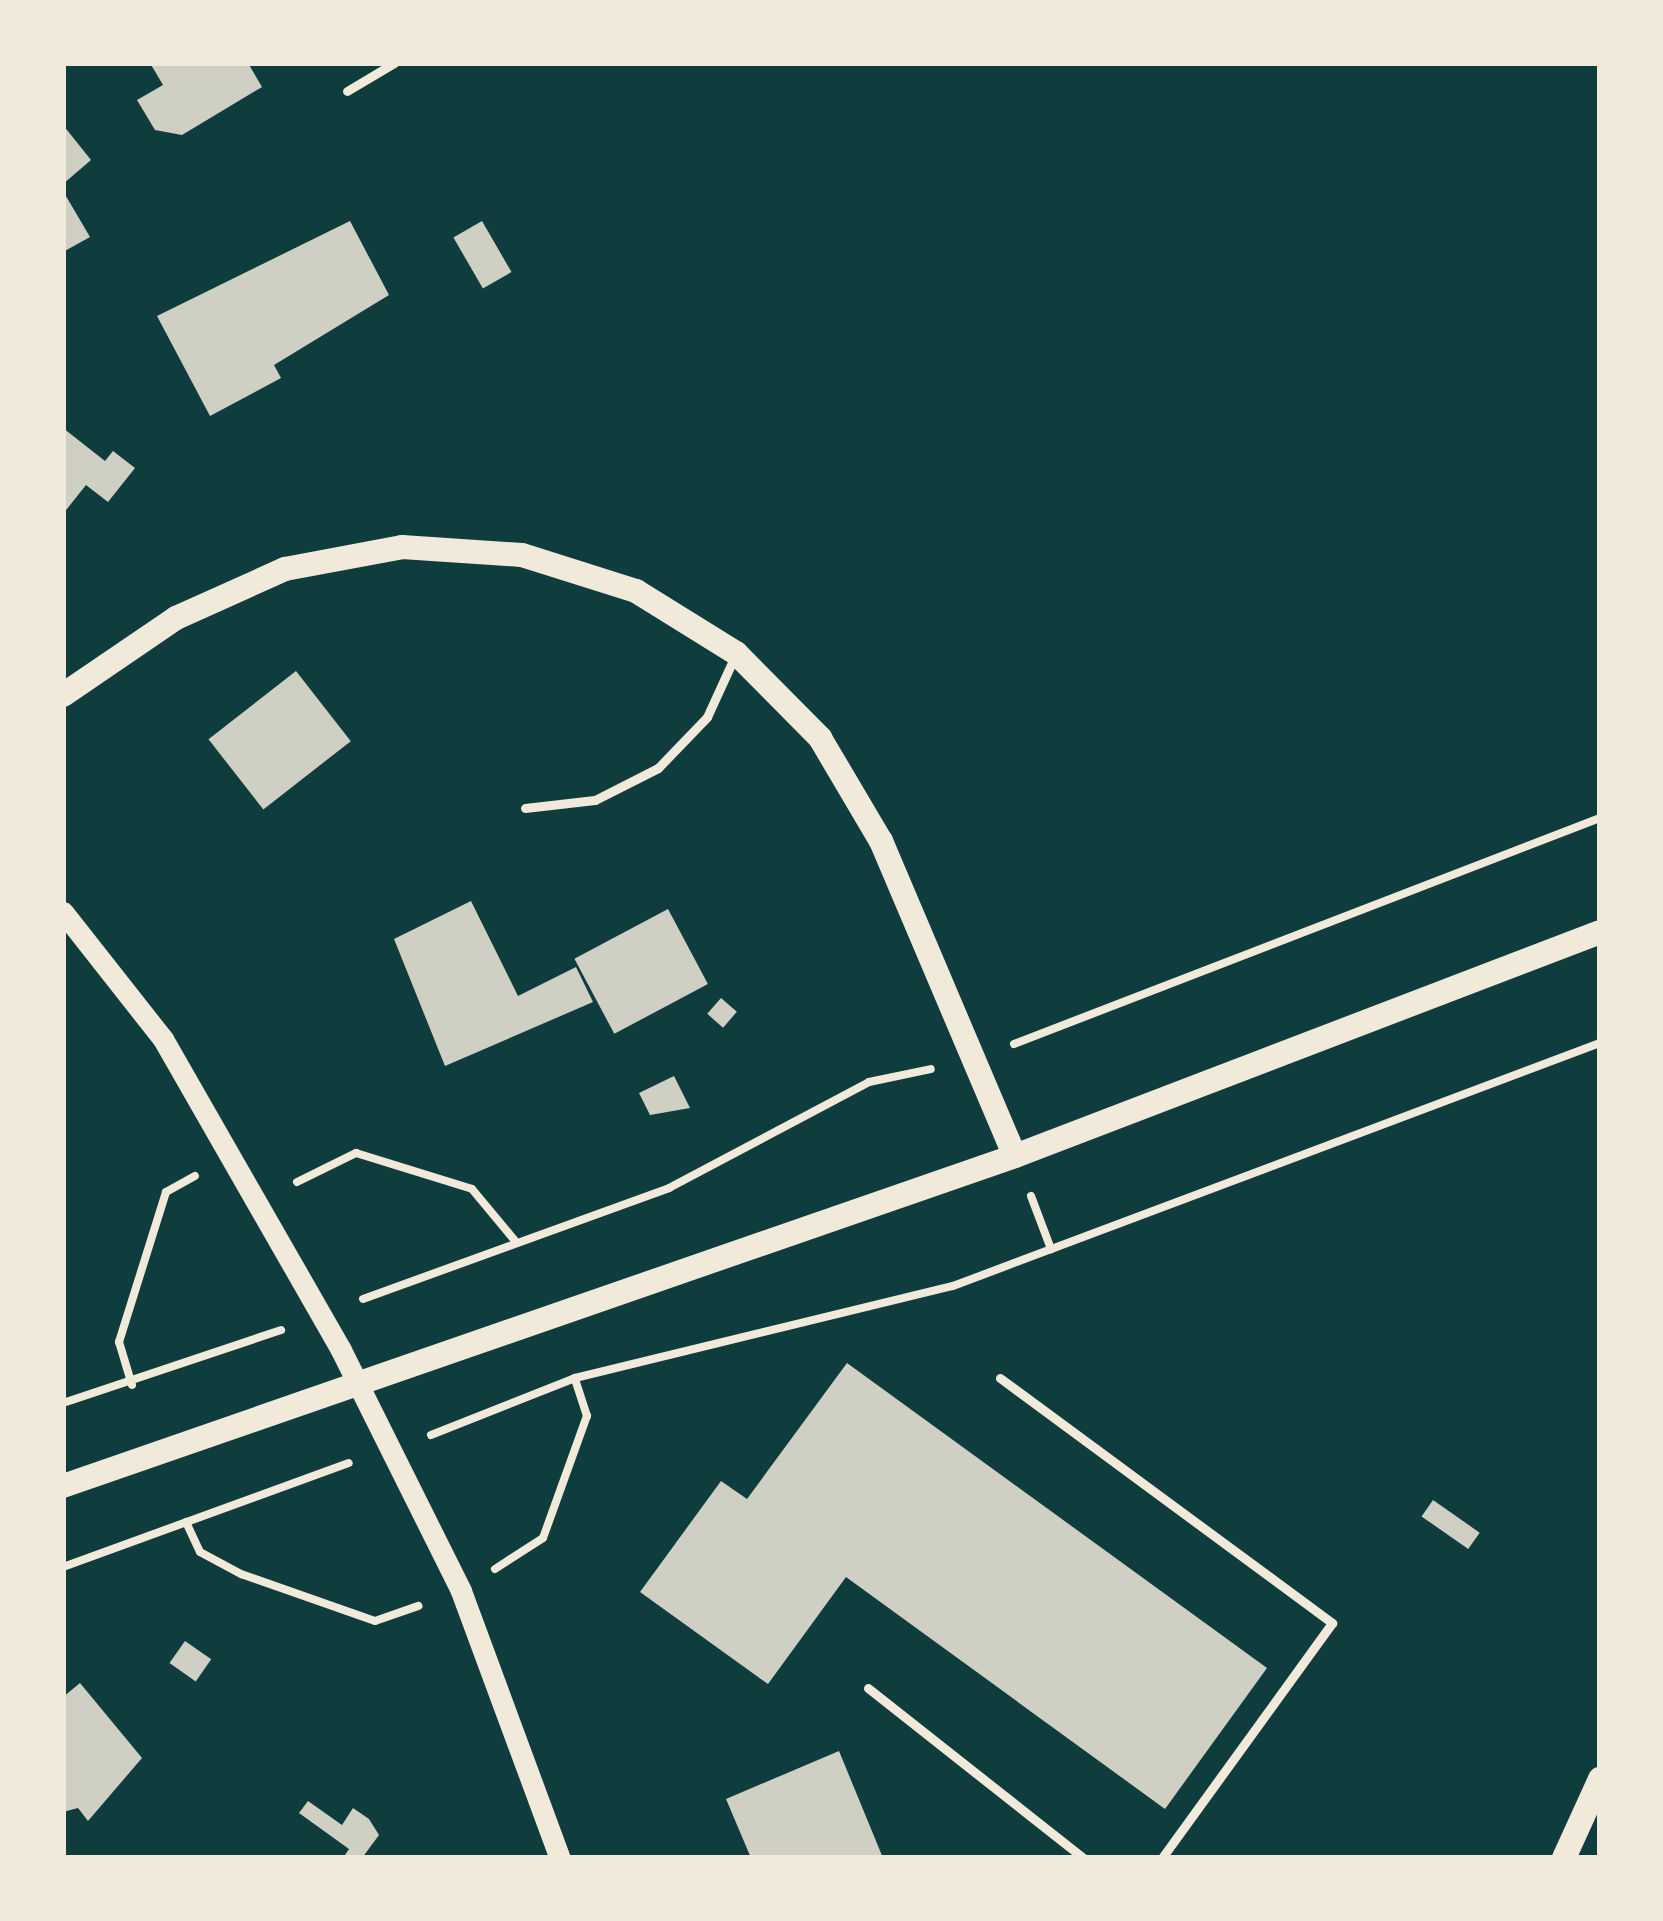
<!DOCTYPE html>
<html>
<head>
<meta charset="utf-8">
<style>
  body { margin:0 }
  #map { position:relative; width:1663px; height:1921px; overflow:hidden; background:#0f3d3e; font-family:Rubik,sans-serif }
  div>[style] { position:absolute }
  .building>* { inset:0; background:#cfcfc3; transform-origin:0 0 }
  .path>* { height:8px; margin:-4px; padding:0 4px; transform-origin:4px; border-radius:4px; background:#f1e9da }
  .service>* { height:9px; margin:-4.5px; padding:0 4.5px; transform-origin:4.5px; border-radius:4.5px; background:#f1e9da }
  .tertiary>* { height:21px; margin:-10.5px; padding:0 10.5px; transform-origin:10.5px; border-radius:10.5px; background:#f1e9da }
  .secondary>* { height:24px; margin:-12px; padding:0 12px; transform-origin:12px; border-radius:12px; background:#f1e9da }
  span { translate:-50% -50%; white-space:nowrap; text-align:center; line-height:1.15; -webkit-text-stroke:10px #f1e9da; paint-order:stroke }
  .frame { position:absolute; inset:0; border:66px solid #f1e9da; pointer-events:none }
</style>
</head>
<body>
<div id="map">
  <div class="building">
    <div style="clip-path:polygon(150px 63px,248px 63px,262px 87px,182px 135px,155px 130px,137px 100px,163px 85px)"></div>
    <div style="clip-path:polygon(63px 125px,91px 160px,63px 184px)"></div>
    <div style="clip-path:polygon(63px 191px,90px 237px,63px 252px)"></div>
    <div style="clip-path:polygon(350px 221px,389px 295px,274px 365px,281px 378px,210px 416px,157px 316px)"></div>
    <div style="left:482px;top:221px;width:59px;height:33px;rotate:60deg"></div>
    <div style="clip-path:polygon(63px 428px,105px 461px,113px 451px,135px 468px,108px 502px,86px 485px,63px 514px)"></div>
    <div style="left:296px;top:671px;width:89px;height:111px;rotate:52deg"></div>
    <div style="clip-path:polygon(471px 901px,518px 996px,576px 967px,593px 1002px,445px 1066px,394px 939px)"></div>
    <div style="left:668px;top:909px;width:85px;height:106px;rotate:62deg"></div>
    <div style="left:721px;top:998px;width:21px;height:21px;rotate:41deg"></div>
    <div style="clip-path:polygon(674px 1076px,690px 1108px,650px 1115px,639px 1093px)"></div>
    <div style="clip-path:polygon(847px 1363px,1267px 1668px,1165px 1809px,846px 1577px,768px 1684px,640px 1592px,721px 1481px,747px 1499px)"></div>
    <div style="left:1433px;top:1500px;width:57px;height:20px;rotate:35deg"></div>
    <div style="left:185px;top:1641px;width:32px;height:27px;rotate:35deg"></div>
    <div style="clip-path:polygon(80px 1683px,142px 1758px,88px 1821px,78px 1808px,63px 1812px,63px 1697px)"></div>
    <div style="clip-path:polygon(839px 1751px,883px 1858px,751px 1858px,726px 1799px)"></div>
    <div style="clip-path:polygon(308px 1801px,342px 1825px,353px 1808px,369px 1819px,379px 1835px,362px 1858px,343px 1858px,349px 1849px,299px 1813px)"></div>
  </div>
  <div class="path">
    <div style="left:1014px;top:1044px;width:628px;rotate:-21.09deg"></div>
    <div style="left:297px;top:1182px;width:66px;rotate:-26.2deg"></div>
    <div style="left:356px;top:1153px;width:121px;rotate:17.2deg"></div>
    <div style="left:472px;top:1189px;width:69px;rotate:50.3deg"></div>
    <div style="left:1031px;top:1196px;width:57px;rotate:69.3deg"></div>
    <div style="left:363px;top:1299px;width:326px;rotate:-19.9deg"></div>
    <div style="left:669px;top:1188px;width:226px;rotate:-27.9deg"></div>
    <div style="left:869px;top:1082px;width:63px;rotate:-11.8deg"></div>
    <div style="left:132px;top:1385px;width:45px;rotate:-106.8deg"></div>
    <div style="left:119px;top:1342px;width:157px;rotate:-72.6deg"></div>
    <div style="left:166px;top:1192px;width:33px;rotate:-29deg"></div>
    <div style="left:63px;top:1403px;width:230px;rotate:-18.5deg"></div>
    <div style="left:431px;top:1435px;width:155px;rotate:-21.6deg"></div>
    <div style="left:575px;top:1378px;width:389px;rotate:-13.7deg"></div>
    <div style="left:953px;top:1286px;width:691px;rotate:-20.59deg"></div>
    <div style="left:186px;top:1522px;width:33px;rotate:65deg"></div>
    <div style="left:200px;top:1552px;width:47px;rotate:28.2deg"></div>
    <div style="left:241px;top:1574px;width:142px;rotate:19.3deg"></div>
    <div style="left:375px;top:1621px;width:46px;rotate:-19.2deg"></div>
    <div style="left:63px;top:1567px;width:304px;rotate:-20deg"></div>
    <div style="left:495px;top:1569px;width:57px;rotate:-32.9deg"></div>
    <div style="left:543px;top:1538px;width:130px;rotate:-70.2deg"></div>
    <div style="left:587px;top:1416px;width:40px;rotate:-108deg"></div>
  </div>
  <div class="service">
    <div style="left:347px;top:91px;width:55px;rotate:-30.8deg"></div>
    <div style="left:525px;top:808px;width:70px;rotate:-6.5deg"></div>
    <div style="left:595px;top:800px;width:71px;rotate:-26.9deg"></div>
    <div style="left:658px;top:768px;width:71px;rotate:-46.1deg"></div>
    <div style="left:707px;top:717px;width:65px;rotate:-65.4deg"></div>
    <div style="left:1000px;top:1378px;width:413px;rotate:36.4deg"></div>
    <div style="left:1332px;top:1623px;width:290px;rotate:125.9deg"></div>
    <div style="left:868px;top:1688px;width:274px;rotate:38.3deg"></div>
  </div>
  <div class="tertiary">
    <div style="left:63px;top:912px;width:162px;rotate:51.8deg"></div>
    <div style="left:163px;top:1039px;width:358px;rotate:60.2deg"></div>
    <div style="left:341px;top:1350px;width:269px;rotate:63.5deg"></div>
    <div style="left:461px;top:1591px;width:285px;rotate:69.7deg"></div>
  </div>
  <div class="secondary">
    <div style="left:63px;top:695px;width:137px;rotate:-34.3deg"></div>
    <div style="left:176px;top:618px;width:120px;rotate:-24.2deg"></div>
    <div style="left:285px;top:569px;width:119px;rotate:-10.6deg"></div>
    <div style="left:402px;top:547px;width:120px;rotate:3.8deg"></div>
    <div style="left:522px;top:555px;width:120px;rotate:17.5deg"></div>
    <div style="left:636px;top:591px;width:118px;rotate:31.8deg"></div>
    <div style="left:736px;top:653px;width:120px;rotate:45.3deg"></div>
    <div style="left:820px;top:738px;width:120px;rotate:59.4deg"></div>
    <div style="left:881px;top:841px;width:342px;rotate:67deg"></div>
    <div style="left:63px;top:1486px;width:1008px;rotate:-19.12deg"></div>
    <div style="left:1015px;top:1156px;width:626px;rotate:-20.95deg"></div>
    <div style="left:1564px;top:1858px;width:87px;rotate:-65.5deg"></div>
  </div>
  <div class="frame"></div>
</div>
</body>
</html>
